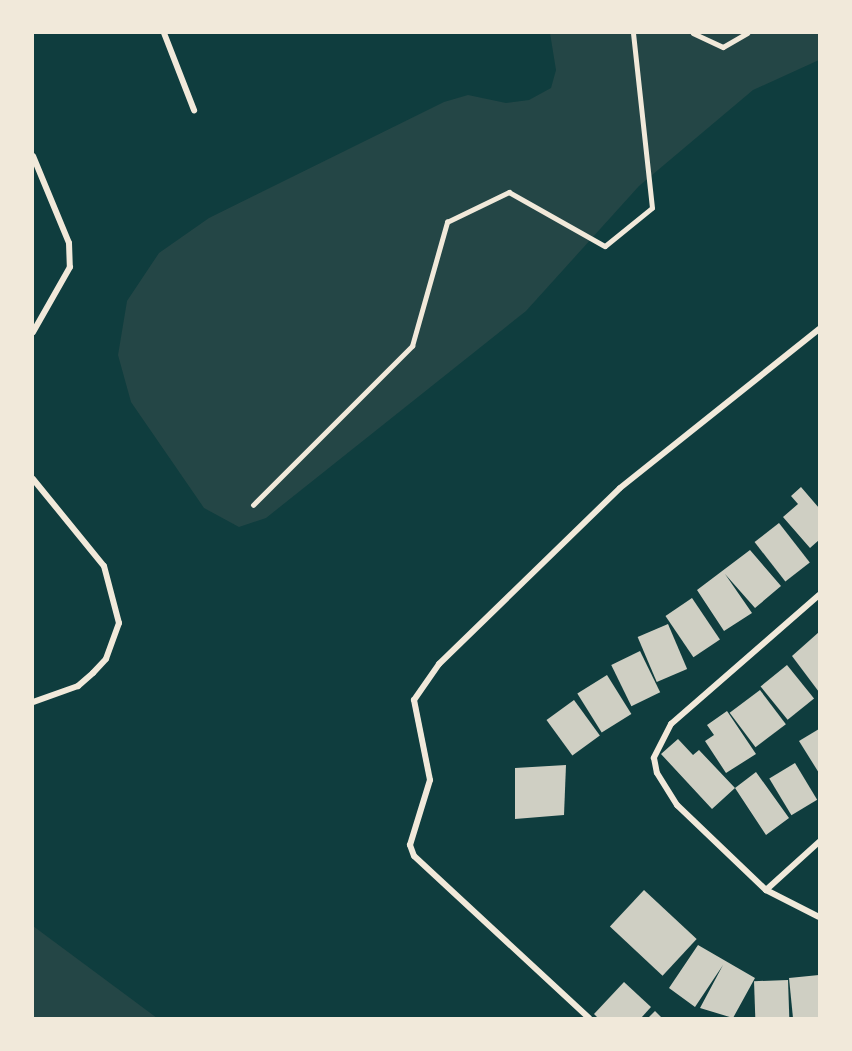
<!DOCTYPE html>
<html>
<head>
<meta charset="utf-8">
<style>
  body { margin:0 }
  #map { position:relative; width:852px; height:1051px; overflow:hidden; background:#0f3d3e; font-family:"IBM Plex Sans",sans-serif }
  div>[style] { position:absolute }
  .green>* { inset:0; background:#244646 }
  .building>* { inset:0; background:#cfcfc3; transform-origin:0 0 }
  .service>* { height:4.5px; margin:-2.25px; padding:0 2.25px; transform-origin:2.25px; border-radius:2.25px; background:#f1e9da }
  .minor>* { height:6px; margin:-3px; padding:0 3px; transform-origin:3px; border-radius:3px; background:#f1e9da }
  span { translate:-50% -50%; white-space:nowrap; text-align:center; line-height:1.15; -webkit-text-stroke:4.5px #f1e9da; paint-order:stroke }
  .frame { position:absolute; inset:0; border:34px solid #f1e9da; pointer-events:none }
</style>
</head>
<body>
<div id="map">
  <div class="green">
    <div style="clip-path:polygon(550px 33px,819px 33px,819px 60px,753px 90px,639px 186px,526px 311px,266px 518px,239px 527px,204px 508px,131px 402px,118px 355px,127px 301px,159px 253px,209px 218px,444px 102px,468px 95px,506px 103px,529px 100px,551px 88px,556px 70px)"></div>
    <div style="clip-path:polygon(33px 926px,157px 1018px,33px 1018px)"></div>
  </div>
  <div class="building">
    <div style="clip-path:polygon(801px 487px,819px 508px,819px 540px,810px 548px,783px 517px,798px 504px,791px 496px)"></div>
    <div style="left:779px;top:523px;width:50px;height:31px;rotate:52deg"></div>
    <div style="clip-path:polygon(750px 550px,781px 586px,755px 608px,725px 574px,752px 613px,724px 631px,697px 590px)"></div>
    <div style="left:692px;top:598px;width:50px;height:32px;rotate:56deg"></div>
    <div style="left:668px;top:624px;width:49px;height:33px;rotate:67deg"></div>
    <div style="clip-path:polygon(819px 632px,819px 692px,792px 656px)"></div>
    <div style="left:640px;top:651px;width:46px;height:32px;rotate:64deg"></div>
    <div style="left:787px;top:665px;width:43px;height:34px;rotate:51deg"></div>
    <div style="left:607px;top:675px;width:46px;height:35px;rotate:58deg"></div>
    <div style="left:760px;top:690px;width:43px;height:38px;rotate:53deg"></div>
    <div style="left:574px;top:700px;width:44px;height:34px;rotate:54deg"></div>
    <div style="clip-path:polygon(727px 711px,756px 754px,726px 773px,705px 741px,714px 735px,707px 725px)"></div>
    <div style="clip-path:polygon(819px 729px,819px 773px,799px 741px)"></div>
    <div style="clip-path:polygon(678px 739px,693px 755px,699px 750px,735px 788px,756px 772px,789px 818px,766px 835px,735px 788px,712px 809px,661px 754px)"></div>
    <div style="left:795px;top:763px;width:43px;height:30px;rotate:59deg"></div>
    <div style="clip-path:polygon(566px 765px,564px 815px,515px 819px,515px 768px)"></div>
    <div style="left:644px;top:890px;width:72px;height:50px;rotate:43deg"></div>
    <div style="clip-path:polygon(698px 945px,755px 978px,733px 1018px,700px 1008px,723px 965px,695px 1007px,669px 988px)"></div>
    <div style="clip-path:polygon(819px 975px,819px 1018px,793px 1018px,789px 978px)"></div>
    <div style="left:788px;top:980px;width:38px;height:34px;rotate:88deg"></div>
    <div style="clip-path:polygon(624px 982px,651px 1007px,641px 1018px,598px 1018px,594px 1014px)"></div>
    <div style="clip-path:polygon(655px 1011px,662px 1018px,648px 1018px)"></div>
  </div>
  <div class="service">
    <div style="left:693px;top:33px;width:33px;rotate:25deg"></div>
    <div style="left:723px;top:47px;width:28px;rotate:-30deg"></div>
    <div style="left:253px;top:505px;width:225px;rotate:-45deg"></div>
    <div style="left:412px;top:346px;width:129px;rotate:-74.2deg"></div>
    <div style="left:447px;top:222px;width:69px;rotate:-25.8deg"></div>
    <div style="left:509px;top:192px;width:110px;rotate:29.4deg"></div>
    <div style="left:605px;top:246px;width:60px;rotate:-39deg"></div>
    <div style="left:652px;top:208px;width:176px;rotate:-96.2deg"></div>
  </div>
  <div class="minor">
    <div style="left:164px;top:33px;width:83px;rotate:68.7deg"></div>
    <div style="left:33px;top:156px;width:94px;rotate:67.5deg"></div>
    <div style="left:69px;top:243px;width:24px;rotate:88deg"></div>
    <div style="left:70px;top:267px;width:75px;rotate:119.6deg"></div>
    <div style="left:33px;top:479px;width:112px;rotate:50.8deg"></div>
    <div style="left:104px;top:566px;width:59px;rotate:75.3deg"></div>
    <div style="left:119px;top:623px;width:38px;rotate:110deg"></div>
    <div style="left:106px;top:659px;width:19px;rotate:133deg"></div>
    <div style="left:93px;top:673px;width:20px;rotate:139deg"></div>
    <div style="left:78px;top:686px;width:48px;rotate:160.4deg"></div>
    <div style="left:819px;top:595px;width:196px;rotate:138.9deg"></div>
    <div style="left:671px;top:724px;width:38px;rotate:117deg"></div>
    <div style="left:654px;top:758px;width:15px;rotate:79deg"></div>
    <div style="left:657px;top:773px;width:38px;rotate:58deg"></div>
    <div style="left:677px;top:805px;width:123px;rotate:43.7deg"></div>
    <div style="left:766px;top:890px;width:59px;rotate:27deg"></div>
    <div style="left:766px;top:890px;width:72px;rotate:-42.2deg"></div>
    <div style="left:589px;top:1018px;width:238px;rotate:-137.2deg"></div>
    <div style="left:414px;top:856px;width:12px;rotate:-110deg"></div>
    <div style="left:410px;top:845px;width:68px;rotate:-72.9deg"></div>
    <div style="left:430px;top:780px;width:82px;rotate:-101.3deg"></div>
    <div style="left:414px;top:700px;width:44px;rotate:-55.2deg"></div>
    <div style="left:439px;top:664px;width:252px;rotate:-44.2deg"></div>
    <div style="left:620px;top:488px;width:255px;rotate:-38.6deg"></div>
  </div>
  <div class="frame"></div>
</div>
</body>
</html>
